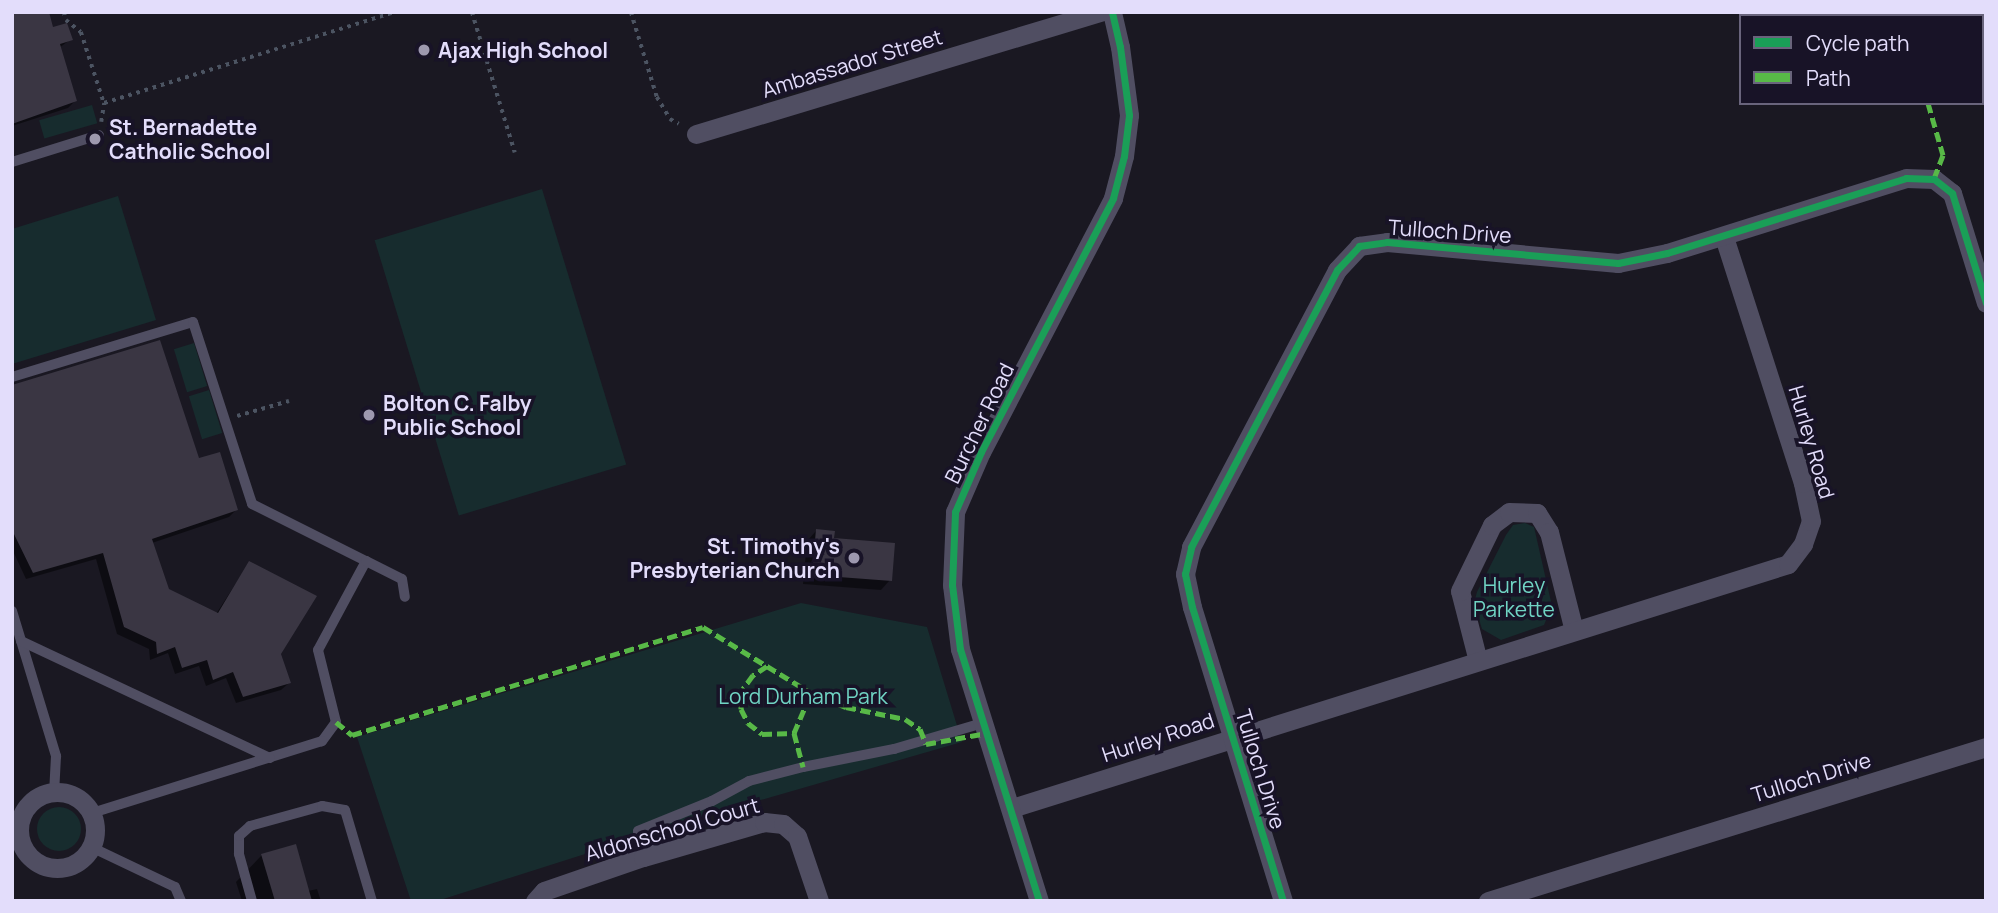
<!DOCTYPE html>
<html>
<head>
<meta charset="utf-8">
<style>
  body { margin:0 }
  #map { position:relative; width:1998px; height:913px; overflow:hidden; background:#1a1822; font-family:Manrope,sans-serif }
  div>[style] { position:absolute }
  .green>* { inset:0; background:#172c2e; transform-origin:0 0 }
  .round { border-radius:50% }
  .shadow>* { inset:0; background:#0007 }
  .building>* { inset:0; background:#3a3643 }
  .path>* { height:3.5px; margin-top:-1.75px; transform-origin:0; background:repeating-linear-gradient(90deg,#4c5462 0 3.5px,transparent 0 8.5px) }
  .service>* { height:10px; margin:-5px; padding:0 5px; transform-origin:5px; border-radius:5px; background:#504e62 }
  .minor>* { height:19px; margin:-9.5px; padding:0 9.5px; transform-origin:9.5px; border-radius:9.5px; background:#504e62 }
  .minor>.ring { margin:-9.5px; padding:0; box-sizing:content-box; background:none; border:19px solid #504e62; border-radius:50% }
  .quiet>* { height:5px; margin-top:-2.5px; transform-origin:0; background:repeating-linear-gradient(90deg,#58b947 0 10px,transparent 0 15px) }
  .cycleway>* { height:7px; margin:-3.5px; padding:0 3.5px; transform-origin:3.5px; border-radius:3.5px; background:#1a9f57 }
  .dots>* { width:19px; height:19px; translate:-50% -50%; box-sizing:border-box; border:4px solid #181327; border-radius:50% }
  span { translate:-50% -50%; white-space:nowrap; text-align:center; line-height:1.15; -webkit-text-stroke:7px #181327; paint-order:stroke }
  .poi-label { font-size:21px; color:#e3ddfb; font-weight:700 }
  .left { translate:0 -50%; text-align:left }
  .right { translate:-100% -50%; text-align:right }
  .street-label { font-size:21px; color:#e3ddfb }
  .park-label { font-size:21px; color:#70d4c4 }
  .frame { position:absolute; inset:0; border:14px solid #e3ddfb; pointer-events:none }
  .legend { position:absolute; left:1739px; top:14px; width:245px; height:91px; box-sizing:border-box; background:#181327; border:2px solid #69647c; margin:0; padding:9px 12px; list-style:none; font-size:21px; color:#e3ddfb }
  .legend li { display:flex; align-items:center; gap:14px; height:35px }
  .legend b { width:35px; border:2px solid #69647c }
</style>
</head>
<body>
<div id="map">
  <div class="green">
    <div style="left:92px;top:105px;width:19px;height:55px;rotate:74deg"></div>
    <div style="left:542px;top:189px;width:288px;height:175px;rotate:73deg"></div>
    <div style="clip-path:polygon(118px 196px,156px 320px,12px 364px,12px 229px)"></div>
    <div style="left:194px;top:343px;width:45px;height:21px;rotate:73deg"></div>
    <div style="left:209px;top:390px;width:45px;height:21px;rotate:73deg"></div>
    <div style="clip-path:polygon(1525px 523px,1534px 527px,1552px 606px,1544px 625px,1501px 640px,1482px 629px,1474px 603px,1477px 592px,1506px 535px,1513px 525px)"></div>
    <div style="clip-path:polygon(801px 603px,927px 627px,962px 742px,695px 819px,437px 901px,411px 901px,357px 737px)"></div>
    <div class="round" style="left:37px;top:807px;width:44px;height:44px"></div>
  </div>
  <div class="shadow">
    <div style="clip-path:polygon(12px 12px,71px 39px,59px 48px,75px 101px,68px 108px,12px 126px)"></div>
    <div style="clip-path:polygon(12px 387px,198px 460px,236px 510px,229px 517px,152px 543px,168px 590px,216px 614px,249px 563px,289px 683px,281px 690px,236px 703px,226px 678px,206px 686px,199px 666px,175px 674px,168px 653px,150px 660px,149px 649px,117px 634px,96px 559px,26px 579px,12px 549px)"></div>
    <div style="clip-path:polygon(816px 531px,832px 540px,890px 580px,881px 590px,803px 584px,807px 541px)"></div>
    <div style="clip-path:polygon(262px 855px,308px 891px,317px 889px,321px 901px,242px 901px,236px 882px)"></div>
  </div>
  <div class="building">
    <div style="clip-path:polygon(12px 12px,49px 12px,53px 27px,67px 23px,73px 40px,60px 44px,77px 101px,12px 124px)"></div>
    <div style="clip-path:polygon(160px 340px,199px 458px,220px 452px,238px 510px,152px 539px,169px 589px,218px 613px,249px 561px,317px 596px,281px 654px,291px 683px,243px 697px,233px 672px,213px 680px,207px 660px,182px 668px,175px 647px,157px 654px,156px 642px,124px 627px,103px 553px,33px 573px,12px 530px,12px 385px)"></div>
    <div style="clip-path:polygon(816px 529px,835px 531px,834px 538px,895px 543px,892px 581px,812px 575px)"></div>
    <div style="clip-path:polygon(296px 844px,312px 901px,275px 901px,261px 854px)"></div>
  </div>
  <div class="path">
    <div style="left:64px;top:12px;width:8px;rotate:76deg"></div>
    <div style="left:66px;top:20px;width:19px;rotate:39deg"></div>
    <div style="left:81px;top:32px;width:75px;rotate:72.1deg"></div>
    <div style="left:104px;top:103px;width:304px;rotate:-17.4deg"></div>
    <div style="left:472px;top:12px;width:147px;rotate:73deg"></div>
    <div style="left:631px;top:12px;width:89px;rotate:73deg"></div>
    <div style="left:657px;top:97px;width:26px;rotate:59deg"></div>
    <div style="left:670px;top:119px;width:10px;rotate:29deg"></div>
    <div style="left:101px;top:122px;width:19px;rotate:-81deg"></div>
    <div style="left:237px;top:416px;width:54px;rotate:-16.1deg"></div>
  </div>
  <div class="service">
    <div style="left:12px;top:162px;width:91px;rotate:-17.2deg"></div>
    <div style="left:12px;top:377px;width:189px;rotate:-16.9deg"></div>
    <div style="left:193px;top:322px;width:191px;rotate:72deg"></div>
    <div style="left:252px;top:504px;width:127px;rotate:26.6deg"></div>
    <div style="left:366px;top:561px;width:101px;rotate:118.3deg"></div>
    <div style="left:318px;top:650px;width:74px;rotate:76deg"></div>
    <div style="left:336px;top:722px;width:24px;rotate:126deg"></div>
    <div style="left:322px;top:741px;width:241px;rotate:162.6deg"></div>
    <div style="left:366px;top:561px;width:40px;rotate:26.6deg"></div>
    <div style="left:402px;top:579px;width:18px;rotate:81deg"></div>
    <div style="left:12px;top:611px;width:152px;rotate:73.1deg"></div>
    <div style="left:56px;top:756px;width:35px;rotate:93deg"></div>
    <div style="left:21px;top:641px;width:275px;rotate:25.2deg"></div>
    <div style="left:12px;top:817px;width:9px;rotate:41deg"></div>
    <div style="left:91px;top:847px;width:93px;rotate:25.5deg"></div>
    <div style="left:175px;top:887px;width:15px;rotate:67deg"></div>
    <div style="left:643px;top:857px;width:26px;rotate:-101deg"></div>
    <div style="left:638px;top:831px;width:80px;rotate:-22.1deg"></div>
    <div style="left:712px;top:801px;width:42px;rotate:-28.4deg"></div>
    <div style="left:749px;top:781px;width:56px;rotate:-14.5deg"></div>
    <div style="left:803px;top:767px;width:93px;rotate:-11.2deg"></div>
    <div style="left:894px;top:749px;width:93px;rotate:-16.3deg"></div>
    <div style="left:252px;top:901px;width:49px;rotate:-105.5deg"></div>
    <div style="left:239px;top:854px;width:18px;rotate:-90deg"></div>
    <div style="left:239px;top:836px;width:15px;rotate:-42deg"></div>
    <div style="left:250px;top:826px;width:75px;rotate:-15.5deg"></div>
    <div style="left:322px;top:806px;width:23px;rotate:10deg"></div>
    <div style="left:345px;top:810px;width:95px;rotate:73.5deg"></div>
  </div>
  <div class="minor">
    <div style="left:696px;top:134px;width:423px;rotate:-16.8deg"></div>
    <div style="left:1478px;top:661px;width:72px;rotate:-104.4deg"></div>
    <div style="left:1460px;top:591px;width:73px;rotate:-64.1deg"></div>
    <div style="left:1492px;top:525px;width:21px;rotate:-37deg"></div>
    <div style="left:1509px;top:512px;width:28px;rotate:2deg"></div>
    <div style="left:1537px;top:513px;width:22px;rotate:58deg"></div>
    <div style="left:1549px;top:532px;width:102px;rotate:75.8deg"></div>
    <div class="ring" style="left:19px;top:792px;width:57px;height:57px"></div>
    <div style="left:1012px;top:808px;width:813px;rotate:-17.45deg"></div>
    <div style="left:1788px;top:564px;width:25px;rotate:-53deg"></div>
    <div style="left:1803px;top:544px;width:24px;rotate:-71deg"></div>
    <div style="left:1811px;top:521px;width:39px;rotate:-102deg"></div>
    <div style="left:1803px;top:483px;width:258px;rotate:-107.8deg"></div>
    <div style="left:535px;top:901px;width:13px;rotate:-48deg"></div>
    <div style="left:544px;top:891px;width:105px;rotate:-19deg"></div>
    <div style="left:643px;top:857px;width:126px;rotate:-16.1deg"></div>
    <div style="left:764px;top:822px;width:19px;rotate:6deg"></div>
    <div style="left:783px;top:824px;width:18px;rotate:41deg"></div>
    <div style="left:797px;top:836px;width:69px;rotate:71.3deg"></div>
    <div style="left:1039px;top:901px;width:264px;rotate:-107.4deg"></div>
    <div style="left:960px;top:649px;width:64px;rotate:-97.1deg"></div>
    <div style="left:952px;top:585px;width:73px;rotate:-87.6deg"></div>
    <div style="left:955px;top:512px;width:65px;rotate:-66.6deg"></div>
    <div style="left:981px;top:452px;width:286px;rotate:-62.5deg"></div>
    <div style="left:1113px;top:198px;width:43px;rotate:-75.3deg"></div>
    <div style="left:1124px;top:156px;width:41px;rotate:-83deg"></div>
    <div style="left:1129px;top:115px;width:69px;rotate:-97.5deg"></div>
    <div style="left:1120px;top:47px;width:36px;rotate:-103deg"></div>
    <div style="left:1283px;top:901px;width:308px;rotate:-107.2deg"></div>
    <div style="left:1192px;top:607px;width:34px;rotate:-102deg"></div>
    <div style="left:1185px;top:574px;width:28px;rotate:-77deg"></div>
    <div style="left:1191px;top:547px;width:313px;rotate:-62.2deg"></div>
    <div style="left:1337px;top:270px;width:33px;rotate:-47deg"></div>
    <div style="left:1359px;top:246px;width:28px;rotate:-8deg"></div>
    <div style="left:1387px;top:242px;width:232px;rotate:5.2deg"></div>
    <div style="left:1618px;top:263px;width:50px;rotate:-11.5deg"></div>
    <div style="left:1667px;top:253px;width:250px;rotate:-17.4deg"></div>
    <div style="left:1906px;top:178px;width:28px;rotate:2deg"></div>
    <div style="left:1934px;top:179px;width:23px;rotate:38deg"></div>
    <div style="left:1952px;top:193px;width:115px;rotate:72.8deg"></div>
    <div style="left:1488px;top:901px;width:521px;rotate:-17.18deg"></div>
  </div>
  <div class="quiet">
    <div style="left:1900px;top:12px;width:4px;rotate:76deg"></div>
    <div style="left:1928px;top:103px;width:54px;rotate:73.9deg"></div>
    <div style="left:1943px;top:155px;width:26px;rotate:111deg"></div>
    <div style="left:767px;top:666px;width:17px;rotate:147deg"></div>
    <div style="left:753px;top:675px;width:17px;rotate:126deg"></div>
    <div style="left:743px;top:689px;width:20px;rotate:96deg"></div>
    <div style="left:741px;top:709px;width:16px;rotate:63deg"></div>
    <div style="left:748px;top:723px;width:18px;rotate:38deg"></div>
    <div style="left:762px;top:734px;width:32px;rotate:-2deg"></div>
    <div style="left:794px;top:733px;width:43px;rotate:-67deg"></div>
    <div style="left:336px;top:722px;width:21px;rotate:39deg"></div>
    <div style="left:352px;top:735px;width:367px;rotate:-17.1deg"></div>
    <div style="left:703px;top:627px;width:127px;rotate:31.4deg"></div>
    <div style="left:811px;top:693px;width:38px;rotate:22deg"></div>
    <div style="left:846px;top:707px;width:60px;rotate:11.5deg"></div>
    <div style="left:905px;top:719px;width:18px;rotate:34deg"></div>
    <div style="left:920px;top:729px;width:16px;rotate:68deg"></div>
    <div style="left:926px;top:744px;width:62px;rotate:-10.2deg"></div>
    <div style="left:794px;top:733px;width:35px;rotate:75deg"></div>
  </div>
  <div class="cycleway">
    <div style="left:1039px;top:901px;width:264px;rotate:-107.4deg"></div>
    <div style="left:960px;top:649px;width:64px;rotate:-97.1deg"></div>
    <div style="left:952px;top:585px;width:73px;rotate:-87.6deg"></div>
    <div style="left:955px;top:512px;width:65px;rotate:-66.6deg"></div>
    <div style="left:981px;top:452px;width:286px;rotate:-62.5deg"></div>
    <div style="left:1113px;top:198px;width:43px;rotate:-75.3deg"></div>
    <div style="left:1124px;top:156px;width:41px;rotate:-83deg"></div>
    <div style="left:1129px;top:115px;width:69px;rotate:-97.5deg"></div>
    <div style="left:1120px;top:47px;width:36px;rotate:-103deg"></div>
    <div style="left:1283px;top:901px;width:308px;rotate:-107.2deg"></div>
    <div style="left:1192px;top:607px;width:34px;rotate:-102deg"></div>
    <div style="left:1185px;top:574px;width:28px;rotate:-77deg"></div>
    <div style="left:1191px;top:547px;width:313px;rotate:-62.2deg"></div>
    <div style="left:1337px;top:270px;width:33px;rotate:-47deg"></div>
    <div style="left:1359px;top:246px;width:28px;rotate:-8deg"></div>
    <div style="left:1387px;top:242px;width:232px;rotate:5.2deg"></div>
    <div style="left:1618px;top:263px;width:50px;rotate:-11.5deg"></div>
    <div style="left:1667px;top:253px;width:250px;rotate:-17.4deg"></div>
    <div style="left:1906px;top:178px;width:28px;rotate:2deg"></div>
    <div style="left:1934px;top:179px;width:23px;rotate:38deg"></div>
    <div style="left:1952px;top:193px;width:115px;rotate:72.8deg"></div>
  </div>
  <div class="dots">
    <div style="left:424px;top:50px;background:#9d98af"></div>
    <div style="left:95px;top:139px;background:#9d98af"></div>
    <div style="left:369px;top:415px;background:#9d98af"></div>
    <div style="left:854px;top:558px;background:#9d98af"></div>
  </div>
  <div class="poi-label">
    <span class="left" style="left:438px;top:50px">Ajax High School</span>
    <span class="left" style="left:109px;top:139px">St. Bernadette<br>Catholic School</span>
    <span class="left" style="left:383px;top:415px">Bolton C. Falby<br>Public School</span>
    <span class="right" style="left:840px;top:558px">St. Timothy's<br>Presbyterian Church</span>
  </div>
  <div class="street-label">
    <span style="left:852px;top:63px;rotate:-17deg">Ambassador Street</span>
    <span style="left:1450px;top:231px;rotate:4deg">Tulloch Drive</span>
    <span style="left:979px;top:423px;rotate:-64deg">Burcher Road</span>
    <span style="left:1812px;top:442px;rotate:74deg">Hurley Road</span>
    <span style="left:1158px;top:737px;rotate:-18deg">Hurley Road</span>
    <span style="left:1261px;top:769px;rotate:73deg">Tulloch Drive</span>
    <span style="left:1811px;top:777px;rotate:-17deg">Tulloch Drive</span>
    <span style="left:672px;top:829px;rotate:-16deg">Aldonschool Court</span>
  </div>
  <div class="park-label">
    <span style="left:1514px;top:597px">Hurley<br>Parkette</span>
    <span style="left:803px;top:696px">Lord Durham Park</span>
  </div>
  <div class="frame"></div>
  <ul class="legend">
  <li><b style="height:9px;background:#1a9f57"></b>Cycle path</li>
  <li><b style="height:9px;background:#58b947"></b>Path</li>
  </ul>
</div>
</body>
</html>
